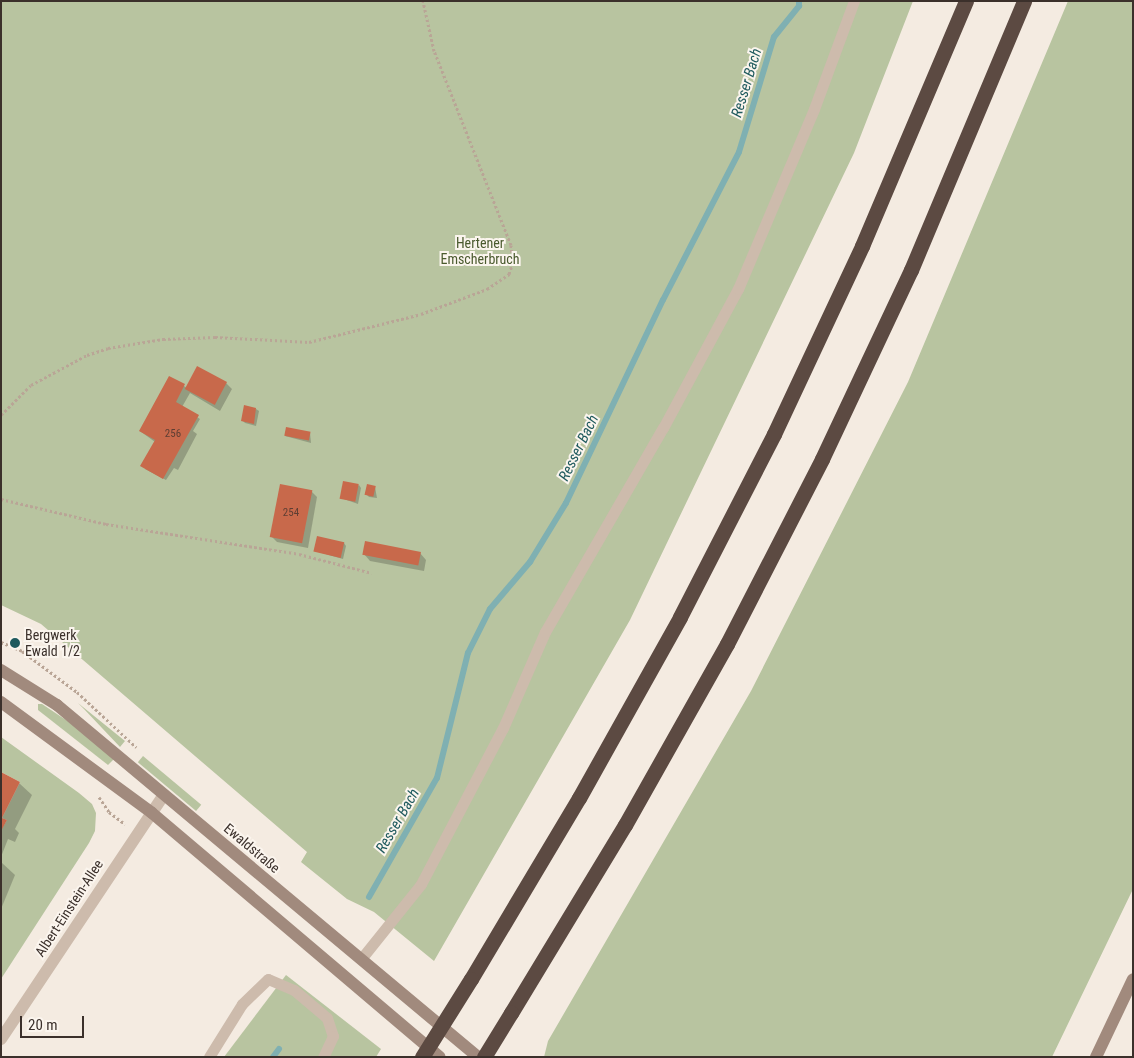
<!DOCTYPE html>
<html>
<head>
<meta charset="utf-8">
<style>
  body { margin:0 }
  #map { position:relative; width:1134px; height:1058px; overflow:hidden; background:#f4ebe1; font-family:"Roboto Condensed",sans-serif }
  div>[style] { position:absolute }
  .green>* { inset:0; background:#b8c4a0; transform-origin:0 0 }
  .shadow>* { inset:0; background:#0003 }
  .stream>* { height:6px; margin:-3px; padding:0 3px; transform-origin:3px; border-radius:3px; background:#7fb0b2 }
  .building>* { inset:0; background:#c8694b; transform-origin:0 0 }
  .path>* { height:3px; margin-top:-1.5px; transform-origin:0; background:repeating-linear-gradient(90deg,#b9a596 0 2.5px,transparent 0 5px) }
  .service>* { height:11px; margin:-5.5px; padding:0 5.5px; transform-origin:5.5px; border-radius:5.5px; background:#cdbbac }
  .minor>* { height:12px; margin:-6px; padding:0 6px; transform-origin:6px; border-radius:6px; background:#cdbbac }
  .secondary>* { height:12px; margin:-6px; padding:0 6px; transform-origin:6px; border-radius:6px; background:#a18a7d }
  .motorway>* { height:15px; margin:-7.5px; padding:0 7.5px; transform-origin:7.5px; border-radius:7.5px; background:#5c4a42 }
  .motorway-bridge>* { height:15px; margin:-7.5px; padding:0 7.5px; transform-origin:7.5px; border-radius:7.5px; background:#5c4a42 }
  .dots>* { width:14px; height:14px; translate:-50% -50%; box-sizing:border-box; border:2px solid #fbf5ee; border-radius:50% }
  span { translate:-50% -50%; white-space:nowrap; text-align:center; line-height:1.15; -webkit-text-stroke:4px #fbf5ee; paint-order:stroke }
  .number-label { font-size:11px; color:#5e3e33 }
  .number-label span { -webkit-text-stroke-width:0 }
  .park-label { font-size:14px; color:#4a5a2e }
  .poi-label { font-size:14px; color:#3b302b }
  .left { translate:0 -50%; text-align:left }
  .street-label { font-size:14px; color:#3b302b }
  .water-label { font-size:15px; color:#1f5a5e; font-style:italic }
  .frame { position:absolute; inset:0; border:2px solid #3b302b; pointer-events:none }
  .scale { position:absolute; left:20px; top:1016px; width:64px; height:22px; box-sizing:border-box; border:2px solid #3b302b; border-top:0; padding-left:6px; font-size:15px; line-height:18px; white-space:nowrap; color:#3b302b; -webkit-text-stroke:4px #fbf5ee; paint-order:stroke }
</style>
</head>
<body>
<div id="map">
  <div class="green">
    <div style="clip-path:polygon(1px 1px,913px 1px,854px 153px,630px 620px,434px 961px,374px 912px,347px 899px,301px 862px,307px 852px,41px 624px,1px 605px)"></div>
    <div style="clip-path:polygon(1068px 1px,1133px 1px,1133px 889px,1052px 1057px,544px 1057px,548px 1041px,751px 691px,908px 382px)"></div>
    <div style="clip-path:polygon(78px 703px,125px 741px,120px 747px,84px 709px)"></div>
    <div style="clip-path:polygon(38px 704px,42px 704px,69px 722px,114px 759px,108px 765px,38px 710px)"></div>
    <div style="clip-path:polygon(1px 737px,79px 793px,92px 804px,96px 813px,95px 831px,89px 843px,1px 979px,1px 830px,7px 820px,2px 818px,20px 782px,1px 772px)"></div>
    <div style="left:143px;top:756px;width:76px;height:8px;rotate:40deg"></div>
    <div style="clip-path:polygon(286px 975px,381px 1049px,376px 1057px,224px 1057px)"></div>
  </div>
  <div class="shadow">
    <div style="clip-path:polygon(170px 377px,187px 388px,226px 383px,232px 389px,220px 411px,190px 393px,182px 407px,200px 419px,193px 431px,197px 434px,178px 470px,174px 468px,166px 480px,145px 469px,155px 442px,140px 431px)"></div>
    <div style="clip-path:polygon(256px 409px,259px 411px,256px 426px,245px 423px,242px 420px)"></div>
    <div style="clip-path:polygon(310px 433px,311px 443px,285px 436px)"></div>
    <div style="clip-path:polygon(359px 485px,361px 488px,358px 504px,341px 498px)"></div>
    <div style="clip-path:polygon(375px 487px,377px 498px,369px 497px,366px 494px)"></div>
    <div style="clip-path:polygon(311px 491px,317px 497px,308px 548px,277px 542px,271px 536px)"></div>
    <div style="clip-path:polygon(344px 543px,346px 546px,343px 559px,315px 551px)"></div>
    <div style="clip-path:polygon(420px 553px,426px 560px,424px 571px,370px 561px,364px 554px)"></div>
    <div style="clip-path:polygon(1px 774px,19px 783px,32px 795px,15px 829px,19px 833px,15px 842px,8px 839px,1px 857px)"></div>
    <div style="clip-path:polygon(1px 862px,15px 875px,1px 909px)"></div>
  </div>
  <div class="stream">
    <div style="left:369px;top:897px;width:137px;rotate:-60.3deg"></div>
    <div style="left:437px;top:778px;width:129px;rotate:-76.1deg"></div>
    <div style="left:468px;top:653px;width:49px;rotate:-63.4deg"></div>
    <div style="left:490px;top:609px;width:62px;rotate:-49.6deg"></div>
    <div style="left:530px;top:562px;width:69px;rotate:-58.6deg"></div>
    <div style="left:566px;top:503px;width:225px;rotate:-64.5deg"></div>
    <div style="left:663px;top:300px;width:166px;rotate:-62.8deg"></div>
    <div style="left:739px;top:152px;width:120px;rotate:-73.1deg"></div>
    <div style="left:774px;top:37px;width:40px;rotate:-51deg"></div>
    <div style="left:799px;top:6px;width:5px;rotate:-90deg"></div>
    <div style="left:273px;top:1057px;width:10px;rotate:-53deg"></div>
  </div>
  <div class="building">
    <div style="left:197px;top:366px;width:34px;height:26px;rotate:28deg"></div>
    <div style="clip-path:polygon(169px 376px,185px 384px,176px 402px,199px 415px,163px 479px,140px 466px,155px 440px,139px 431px)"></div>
    <div style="clip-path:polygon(244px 405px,256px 408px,254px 424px,241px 421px)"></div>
    <div style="left:286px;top:427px;width:25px;height:9px;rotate:11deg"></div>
    <div style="left:343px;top:481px;width:16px;height:18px;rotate:11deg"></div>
    <div style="left:280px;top:484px;width:33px;height:54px;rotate:11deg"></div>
    <div style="left:367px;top:484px;width:9px;height:11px;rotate:13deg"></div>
    <div style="left:317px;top:536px;width:28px;height:16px;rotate:13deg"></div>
    <div style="left:365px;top:541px;width:57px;height:14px;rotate:11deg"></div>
    <div style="clip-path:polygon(1px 772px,20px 782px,2px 818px,7px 820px,1px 831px)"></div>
  </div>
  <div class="path">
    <div style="left:1px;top:415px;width:42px;rotate:-45deg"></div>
    <div style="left:31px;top:385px;width:64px;rotate:-28.2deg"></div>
    <div style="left:87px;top:355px;width:22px;rotate:-18deg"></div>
    <div style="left:108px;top:348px;width:56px;rotate:-9.3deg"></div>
    <div style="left:163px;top:339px;width:52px;rotate:-2.2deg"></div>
    <div style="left:215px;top:337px;width:94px;rotate:3deg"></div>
    <div style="left:309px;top:342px;width:115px;rotate:-14deg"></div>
    <div style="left:421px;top:314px;width:71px;rotate:-20.7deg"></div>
    <div style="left:487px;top:289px;width:27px;rotate:-34deg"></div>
    <div style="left:509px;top:274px;width:13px;rotate:-72deg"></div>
    <div style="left:513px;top:262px;width:17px;rotate:-97deg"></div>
    <div style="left:511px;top:245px;width:209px;rotate:-111.6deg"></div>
    <div style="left:434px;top:51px;width:51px;rotate:-102.4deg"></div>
    <div style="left:1px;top:499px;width:108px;rotate:13.4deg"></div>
    <div style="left:106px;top:524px;width:195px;rotate:8.8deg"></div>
    <div style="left:299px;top:554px;width:75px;rotate:14.6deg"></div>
    <div style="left:1px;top:642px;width:23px;rotate:23deg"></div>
    <div style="left:22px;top:651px;width:69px;rotate:36.7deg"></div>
    <div style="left:77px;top:692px;width:81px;rotate:43deg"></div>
    <div style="left:99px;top:797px;width:18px;rotate:56deg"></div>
    <div style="left:109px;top:812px;width:20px;rotate:37deg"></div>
  </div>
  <div class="service">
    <div style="left:361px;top:959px;width:96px;rotate:-51.3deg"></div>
    <div style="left:421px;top:884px;width:176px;rotate:-62.3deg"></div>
    <div style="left:503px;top:728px;width:105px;rotate:-66.4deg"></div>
    <div style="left:545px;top:632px;width:236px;rotate:-60deg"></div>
    <div style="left:663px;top:428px;width:158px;rotate:-61.7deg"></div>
    <div style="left:738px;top:289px;width:195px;rotate:-67.1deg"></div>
    <div style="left:814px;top:109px;width:115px;rotate:-69.7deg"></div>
    <div style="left:209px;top:1057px;width:62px;rotate:-58.1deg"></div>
    <div style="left:242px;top:1004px;width:36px;rotate:-44deg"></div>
    <div style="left:268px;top:979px;width:28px;rotate:23deg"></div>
    <div style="left:294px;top:990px;width:43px;rotate:40.3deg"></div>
    <div style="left:327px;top:1018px;width:19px;rotate:72deg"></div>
    <div style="left:333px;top:1036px;width:23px;rotate:115deg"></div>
  </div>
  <div class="minor">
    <div style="left:1px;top:1039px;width:293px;rotate:-56.3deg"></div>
  </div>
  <div class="secondary">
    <div style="left:1px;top:670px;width:66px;rotate:32deg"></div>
    <div style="left:57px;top:705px;width:549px;rotate:39.9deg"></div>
    <div style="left:1px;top:702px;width:187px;rotate:36.3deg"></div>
    <div style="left:152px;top:813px;width:377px;rotate:40.3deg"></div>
    <div style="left:1096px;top:1057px;width:86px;rotate:-64.6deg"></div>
  </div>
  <div class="motorway">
    <div style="left:471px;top:979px;width:211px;rotate:-59.2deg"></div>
    <div style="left:579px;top:798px;width:207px;rotate:-60.8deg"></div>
    <div style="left:680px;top:617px;width:206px;rotate:-62.8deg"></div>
    <div style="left:774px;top:434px;width:208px;rotate:-64.9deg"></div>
    <div style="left:862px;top:246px;width:266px;rotate:-67deg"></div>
    <div style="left:511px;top:1013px;width:220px;rotate:-58.8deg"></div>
    <div style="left:625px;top:825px;width:208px;rotate:-60.6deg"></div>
    <div style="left:727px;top:644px;width:208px;rotate:-62.8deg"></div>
    <div style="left:822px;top:459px;width:209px;rotate:-64.8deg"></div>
    <div style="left:911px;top:270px;width:292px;rotate:-67.2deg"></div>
  </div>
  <div class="motorway-bridge">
    <div style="left:422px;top:1057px;width:92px;rotate:-57.9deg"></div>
    <div style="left:484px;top:1057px;width:52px;rotate:-58.5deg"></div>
  </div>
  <div class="dots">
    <div style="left:15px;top:643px;background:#1f5a5e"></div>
  </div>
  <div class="number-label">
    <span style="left:173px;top:434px">256</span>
    <span style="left:291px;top:513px">254</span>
  </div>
  <div class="park-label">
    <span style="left:480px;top:251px">Hertener<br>Emscherbruch</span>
  </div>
  <div class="poi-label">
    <span class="left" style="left:25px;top:643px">Bergwerk<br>Ewald 1/2</span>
  </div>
  <div class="street-label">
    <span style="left:252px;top:848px;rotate:40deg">Ewaldstraße</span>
    <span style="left:69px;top:908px;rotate:-57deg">Albert-Einstein-Allee</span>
  </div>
  <div class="water-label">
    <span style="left:747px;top:83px;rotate:-73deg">Resser Bach</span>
    <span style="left:579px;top:448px;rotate:-64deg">Resser Bach</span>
    <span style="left:398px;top:821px;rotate:-60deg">Resser Bach</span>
  </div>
  <div class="frame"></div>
  <div class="scale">20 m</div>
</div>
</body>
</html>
